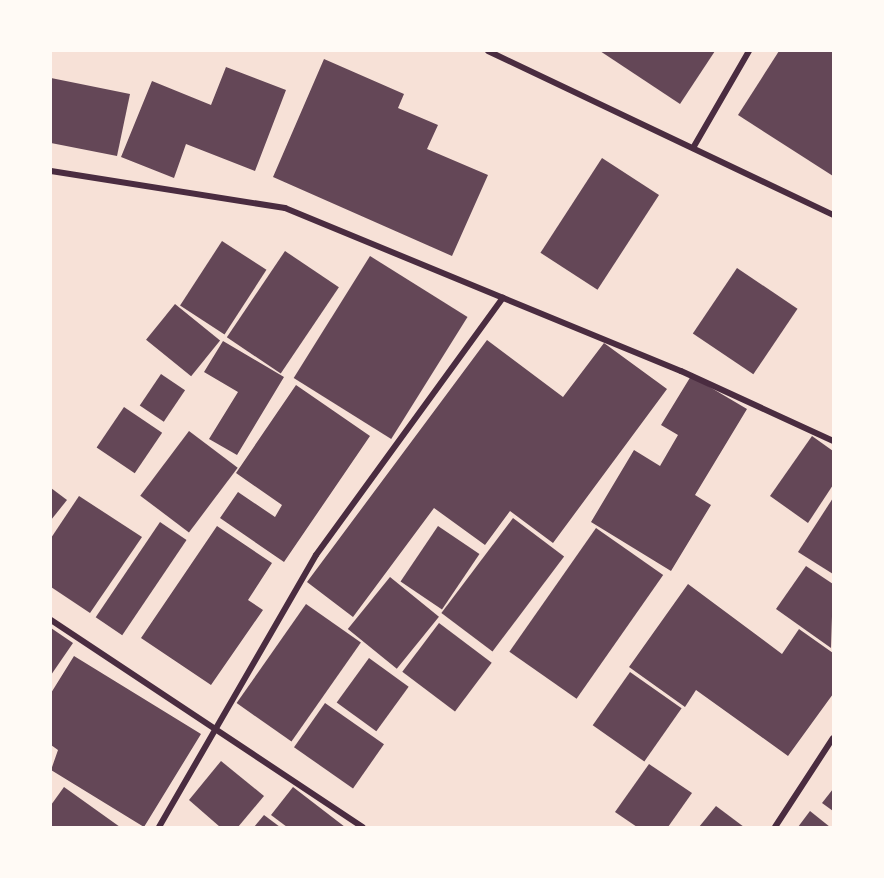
<!DOCTYPE html>
<html>
<head>
<meta charset="utf-8">
<style>
  body { margin:0 }
  #map { position:relative; width:884px; height:878px; overflow:hidden; background:#f7e1d7; font-family:Overpass,sans-serif }
  div>[style] { position:absolute }
  .building>* { inset:0; background:#644757; transform-origin:0 0 }
  .minor>* { height:6px; margin:-3px; padding:0 3px; transform-origin:3px; border-radius:3px; background:#4a2c40 }
  span { translate:-50% -50%; white-space:nowrap; text-align:center; line-height:1.15; -webkit-text-stroke:4.5px #fffaf5; paint-order:stroke }
  .frame { position:absolute; inset:0; border:52px solid #fffaf5; pointer-events:none }
</style>
</head>
<body>
<div id="map">
  <div class="building">
    <div style="clip-path:polygon(600px 51px,715px 51px,680px 104px)"></div>
    <div style="clip-path:polygon(779px 51px,833px 51px,833px 176px,738px 115px)"></div>
    <div style="clip-path:polygon(324px 59px,404px 94px,398px 108px,438px 125px,427px 149px,488px 175px,452px 256px,273px 177px)"></div>
    <div style="clip-path:polygon(226px 67px,286px 90px,255px 171px,186px 144px,174px 178px,121px 157px,152px 81px,211px 105px)"></div>
    <div style="clip-path:polygon(51px 78px,130px 94px,117px 156px,51px 143px)"></div>
    <div style="left:602px;top:158px;width:68px;height:113px;rotate:33deg"></div>
    <div style="left:222px;top:241px;width:53px;height:77px;rotate:33deg"></div>
    <div style="left:285px;top:251px;width:65px;height:104px;rotate:34deg"></div>
    <div style="left:370px;top:256px;width:115px;height:144px;rotate:32deg"></div>
    <div style="left:737px;top:268px;width:73px;height:79px;rotate:34deg"></div>
    <div style="left:175px;top:304px;width:58px;height:46px;rotate:39deg"></div>
    <div style="clip-path:polygon(487px 340px,563px 397px,604px 343px,667px 389px,553px 543px,510px 511px,485px 545px,434px 508px,353px 617px,307px 582px)"></div>
    <div style="clip-path:polygon(223px 341px,284px 377px,237px 455px,209px 439px,238px 392px,204px 372px)"></div>
    <div style="left:161px;top:374px;width:29px;height:38px;rotate:34deg"></div>
    <div style="clip-path:polygon(691px 376px,747px 409px,695px 495px,711px 505px,671px 571px,591px 522px,634px 450px,660px 466px,678px 435px,661px 425px)"></div>
    <div style="clip-path:polygon(296px 385px,370px 436px,284px 562px,220px 518px,238px 492px,275px 517px,282px 505px,236px 473px)"></div>
    <div style="left:124px;top:407px;width:46px;height:49px;rotate:34deg"></div>
    <div style="left:189px;top:431px;width:61px;height:81px;rotate:37deg"></div>
    <div style="clip-path:polygon(812px 436px,833px 451px,833px 485px,808px 523px,770px 496px)"></div>
    <div style="clip-path:polygon(51px 488px,67px 500px,51px 520px)"></div>
    <div style="clip-path:polygon(79px 496px,142px 537px,90px 613px,51px 587px,51px 538px)"></div>
    <div style="clip-path:polygon(833px 498px,833px 574px,798px 552px)"></div>
    <div style="left:513px;top:518px;width:64px;height:119px;rotate:37deg"></div>
    <div style="left:160px;top:522px;width:32px;height:115px;rotate:34deg"></div>
    <div style="clip-path:polygon(217px 526px,272px 563px,248px 600px,263px 610px,211px 685px,141px 638px)"></div>
    <div style="left:438px;top:526px;width:50px;height:67px;rotate:34deg"></div>
    <div style="left:596px;top:528px;width:82px;height:151px;rotate:35deg"></div>
    <div style="clip-path:polygon(806px 566px,833px 584px,831px 648px,776px 609px)"></div>
    <div style="left:390px;top:577px;width:63px;height:67px;rotate:39deg"></div>
    <div style="clip-path:polygon(688px 584px,782px 654px,799px 629px,833px 653px,833px 694px,788px 756px,696px 690px,685px 707px,629px 667px)"></div>
    <div style="left:306px;top:604px;width:67px;height:121px;rotate:35deg"></div>
    <div style="left:439px;top:623px;width:66px;height:61px;rotate:37deg"></div>
    <div style="clip-path:polygon(51px 628px,73px 643px,51px 675px)"></div>
    <div style="clip-path:polygon(74px 656px,201px 734px,144px 827px,51px 770px,58px 750px,51px 745px,51px 693px)"></div>
    <div style="left:369px;top:658px;width:49px;height:55px;rotate:36deg"></div>
    <div style="left:630px;top:672px;width:63px;height:65px;rotate:35deg"></div>
    <div style="left:325px;top:703px;width:72px;height:54px;rotate:35deg"></div>
    <div style="clip-path:polygon(221px 761px,264px 796px,238px 827px,220px 827px,189px 800px)"></div>
    <div style="clip-path:polygon(649px 764px,692px 793px,668px 827px,637px 827px,615px 812px)"></div>
    <div style="clip-path:polygon(64px 787px,120px 827px,51px 827px,51px 805px)"></div>
    <div style="clip-path:polygon(293px 787px,345px 827px,287px 827px,271px 815px)"></div>
    <div style="clip-path:polygon(833px 789px,833px 811px,822px 803px)"></div>
    <div style="clip-path:polygon(716px 806px,744px 827px,699px 827px)"></div>
    <div style="clip-path:polygon(810px 811px,830px 827px,798px 827px)"></div>
    <div style="clip-path:polygon(264px 815px,280px 827px,254px 827px)"></div>
  </div>
  <div class="minor">
    <div style="left:488px;top:51px;width:382px;rotate:25.4deg"></div>
    <div style="left:693px;top:148px;width:112px;rotate:-60deg"></div>
    <div style="left:51px;top:171px;width:237px;rotate:9deg"></div>
    <div style="left:285px;top:208px;width:428px;rotate:22.4deg"></div>
    <div style="left:681px;top:371px;width:167px;rotate:24.7deg"></div>
    <div style="left:51px;top:620px;width:374px;rotate:33.6deg"></div>
    <div style="left:159px;top:827px;width:314px;rotate:-60deg"></div>
    <div style="left:316px;top:555px;width:318px;rotate:-54deg"></div>
    <div style="left:775px;top:827px;width:106px;rotate:-56.9deg"></div>
  </div>
  <div class="frame"></div>
</div>
</body>
</html>
